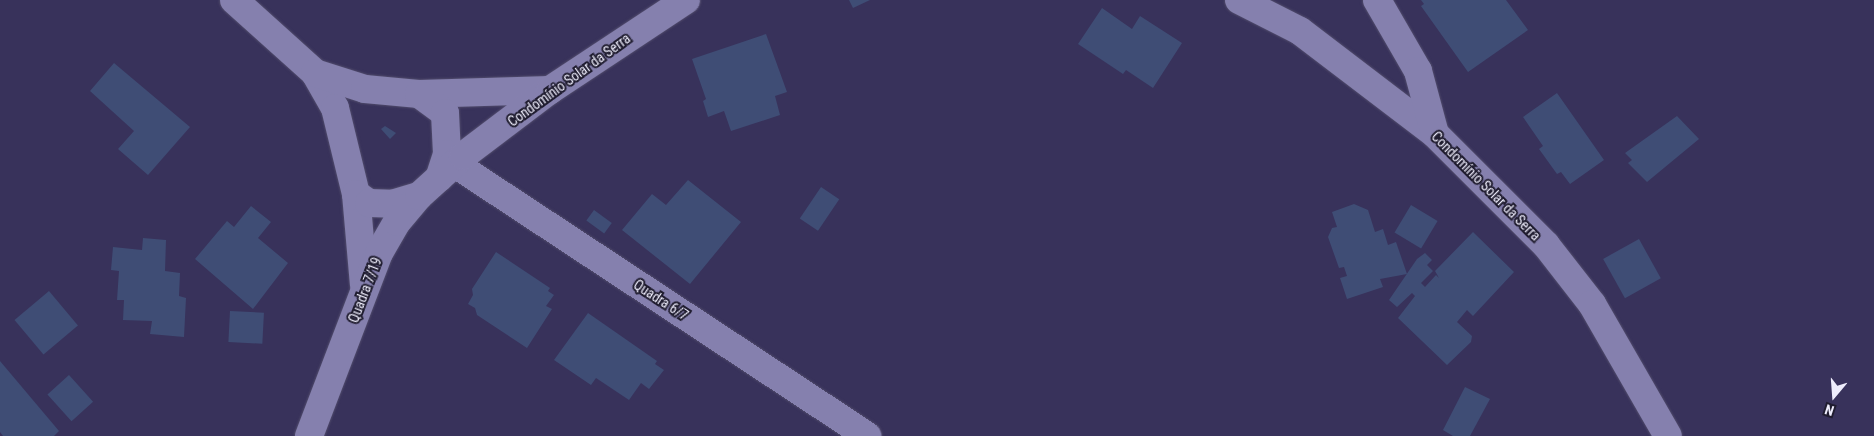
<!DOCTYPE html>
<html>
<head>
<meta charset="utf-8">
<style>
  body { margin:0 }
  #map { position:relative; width:1874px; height:436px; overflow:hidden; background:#38325b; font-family:"Roboto Condensed",sans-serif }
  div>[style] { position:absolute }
  .building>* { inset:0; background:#3f4d75; transform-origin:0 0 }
  .roads { filter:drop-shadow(0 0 1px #514c6c) drop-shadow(0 0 1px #514c6c) }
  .minor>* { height:28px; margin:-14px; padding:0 14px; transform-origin:14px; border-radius:14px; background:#8580ae }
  span { translate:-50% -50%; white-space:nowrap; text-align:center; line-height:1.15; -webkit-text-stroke:4px #201d30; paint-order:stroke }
  .street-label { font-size:14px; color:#eeedfc }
  .north { position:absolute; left:1809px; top:371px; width:50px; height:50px; -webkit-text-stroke:4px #201d30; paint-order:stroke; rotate:198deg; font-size:14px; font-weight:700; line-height:20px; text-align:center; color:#eeedfc }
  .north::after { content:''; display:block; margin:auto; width:18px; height:22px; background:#eeedfc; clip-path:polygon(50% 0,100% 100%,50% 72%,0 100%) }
</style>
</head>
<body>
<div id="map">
  <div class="building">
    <div style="clip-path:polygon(849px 0,870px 0,853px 8px)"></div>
    <div style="clip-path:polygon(1421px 0,1506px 0,1528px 30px,1468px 72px,1421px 6px,1424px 4px)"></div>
    <div style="clip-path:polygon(1102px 8px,1132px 29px,1140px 16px,1182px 43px,1153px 88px,1126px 70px,1123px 74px,1078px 44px)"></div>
    <div style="clip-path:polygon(766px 34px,787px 92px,775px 96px,780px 115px,731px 131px,724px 111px,708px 117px,703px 101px,706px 99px,692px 59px)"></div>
    <div style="clip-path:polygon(114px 63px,190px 127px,148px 175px,118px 149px,134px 131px,90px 91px)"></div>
    <div style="clip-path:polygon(1557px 93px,1604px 160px,1570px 184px,1561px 172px,1557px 174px,1539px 149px,1543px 146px,1523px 117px)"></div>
    <div style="clip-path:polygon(1677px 116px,1699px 139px,1647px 182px,1628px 163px,1632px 160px,1625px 153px)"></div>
    <div style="clip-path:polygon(385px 126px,396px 133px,390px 139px,381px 129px)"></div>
    <div style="clip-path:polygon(688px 180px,741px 222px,690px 284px,622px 230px,652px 194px,666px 205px)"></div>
    <div style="left:821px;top:187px;width:22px;height:38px;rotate:34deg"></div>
    <div style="clip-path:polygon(1354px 204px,1368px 210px,1375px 232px,1383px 229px,1388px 245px,1396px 242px,1407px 274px,1380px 279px,1383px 287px,1347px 299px,1340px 278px,1347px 276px,1344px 267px,1339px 268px,1328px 237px,1332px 228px,1337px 227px,1332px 212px)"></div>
    <div style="left:1411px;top:205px;width:31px;height:32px;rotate:31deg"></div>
    <div style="clip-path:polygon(251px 206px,271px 222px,258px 238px,288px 263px,253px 309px,195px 259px,227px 221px,234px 227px)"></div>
    <div style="left:594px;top:210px;width:22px;height:13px;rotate:36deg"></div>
    <div style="clip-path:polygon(1473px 232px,1514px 272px,1473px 316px,1467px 310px,1457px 322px,1472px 336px,1471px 342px,1447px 365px,1398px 318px,1415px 296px,1412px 293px,1397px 307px,1389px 300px,1417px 259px,1425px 253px,1432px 260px,1427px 265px,1433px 271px,1421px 283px,1425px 287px,1436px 275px,1439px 278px,1435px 271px)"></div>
    <div style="clip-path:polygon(143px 238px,166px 240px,165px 271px,180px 273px,179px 296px,186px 298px,184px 337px,150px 334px,152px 321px,123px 320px,124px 300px,117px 300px,119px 271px,111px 270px,113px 247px,142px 250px)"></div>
    <div style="left:1639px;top:239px;width:45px;height:41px;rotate:61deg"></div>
    <div style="clip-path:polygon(496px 252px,550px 288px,548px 291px,554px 295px,546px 306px,552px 309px,527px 348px,477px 315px,475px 308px,468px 304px,473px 295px,472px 289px)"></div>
    <div style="left:49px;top:291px;width:45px;height:45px;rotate:50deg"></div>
    <div style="left:230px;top:311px;width:34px;height:31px;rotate:3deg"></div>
    <div style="clip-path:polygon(588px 313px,657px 361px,655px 364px,664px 370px,649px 389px,641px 383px,629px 400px,596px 378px,591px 385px,554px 360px)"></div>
    <div style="clip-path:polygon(0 361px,59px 431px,54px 436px,3px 436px,0 432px)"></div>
    <div style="left:69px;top:375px;width:36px;height:29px;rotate:48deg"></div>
    <div style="clip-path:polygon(1465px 387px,1490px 399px,1470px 436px,1453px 436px,1443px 430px)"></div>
  </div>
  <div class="roads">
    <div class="minor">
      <div style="left:234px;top:0;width:109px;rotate:42deg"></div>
      <div style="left:315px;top:73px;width:40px;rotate:60.3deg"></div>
      <div style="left:335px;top:108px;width:89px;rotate:76.3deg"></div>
      <div style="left:356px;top:194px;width:91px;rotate:85deg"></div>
      <div style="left:1239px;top:0;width:68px;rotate:26.9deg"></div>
      <div style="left:1300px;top:31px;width:170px;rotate:37.3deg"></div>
      <div style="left:1435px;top:134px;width:157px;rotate:45deg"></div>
      <div style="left:1546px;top:245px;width:75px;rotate:52.1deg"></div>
      <div style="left:1592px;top:304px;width:152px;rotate:60.1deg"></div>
      <div style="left:1377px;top:0;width:82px;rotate:60deg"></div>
      <div style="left:1418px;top:71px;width:65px;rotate:74.9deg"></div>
      <div style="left:315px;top:73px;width:52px;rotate:17.7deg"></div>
      <div style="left:365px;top:89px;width:54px;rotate:5.3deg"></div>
      <div style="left:419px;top:94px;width:131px;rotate:-1.7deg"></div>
      <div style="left:419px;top:94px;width:32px;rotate:36deg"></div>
      <div style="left:445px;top:113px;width:41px;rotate:87.2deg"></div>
      <div style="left:447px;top:154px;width:25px;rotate:108deg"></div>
      <div style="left:455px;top:164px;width:494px;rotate:33.4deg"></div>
      <div style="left:356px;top:194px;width:16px;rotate:35deg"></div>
      <div style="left:369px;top:203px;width:23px;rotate:2deg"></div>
      <div style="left:392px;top:204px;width:28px;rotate:-17deg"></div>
      <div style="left:309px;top:436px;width:196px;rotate:-69.1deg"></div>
      <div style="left:379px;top:253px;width:36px;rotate:-60deg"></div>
      <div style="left:397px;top:222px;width:34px;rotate:-50deg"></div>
      <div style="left:419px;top:196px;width:59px;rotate:-42.3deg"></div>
      <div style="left:463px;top:156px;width:109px;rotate:-37.2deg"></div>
      <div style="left:550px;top:90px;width:163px;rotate:-33.5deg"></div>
    </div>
  </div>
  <div class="street-label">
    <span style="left:569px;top:80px;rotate:-36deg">Condomínio Solar da Serra</span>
    <span style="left:1486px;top:186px;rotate:45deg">Condomínio Solar da Serra</span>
    <span style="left:365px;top:290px;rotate:-69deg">Quadra 7/19</span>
    <span style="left:661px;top:300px;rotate:33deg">Quadra 6/7</span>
  </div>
  <div class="north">N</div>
</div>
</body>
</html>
